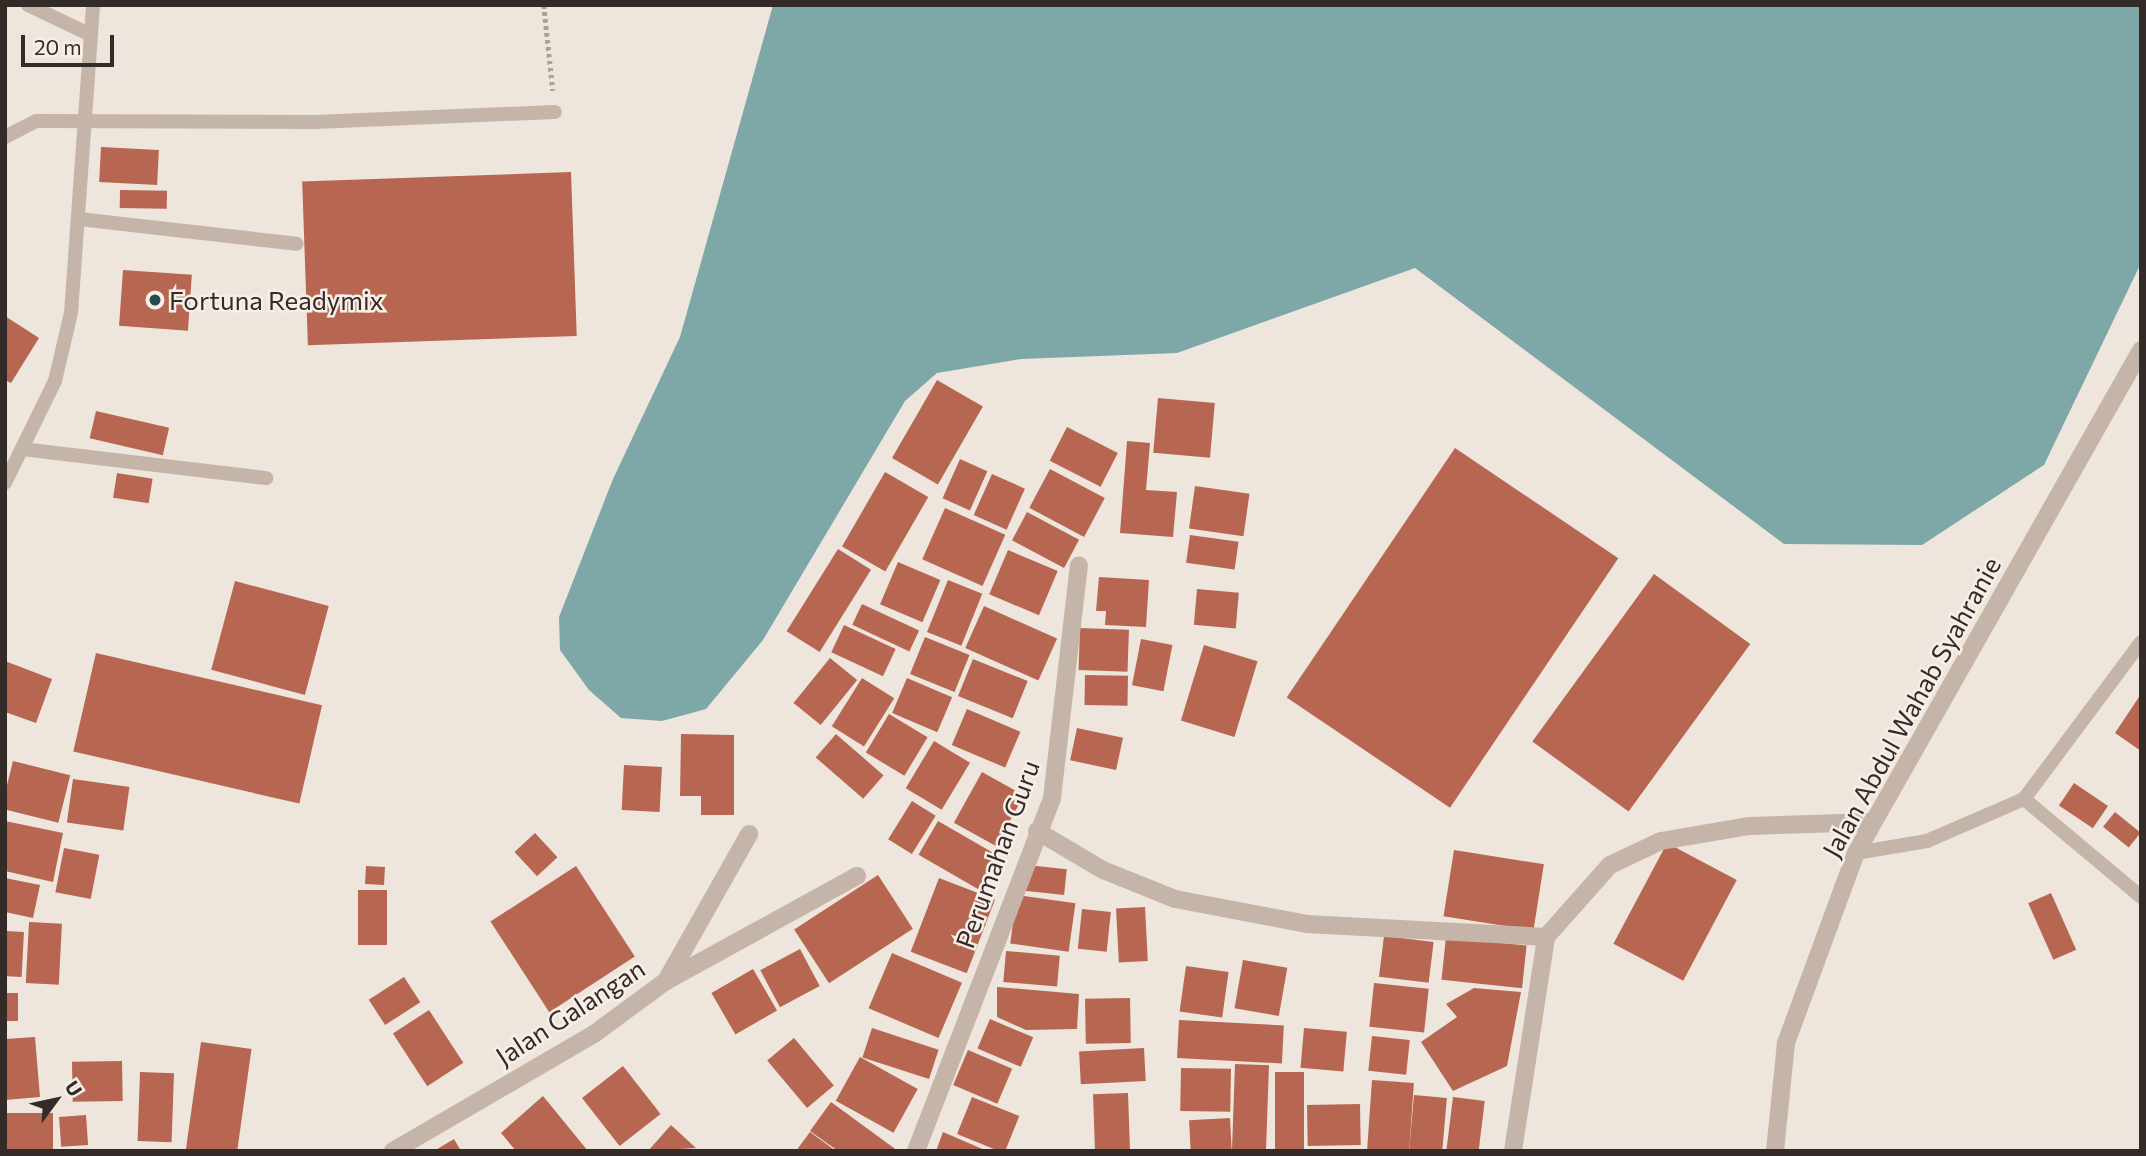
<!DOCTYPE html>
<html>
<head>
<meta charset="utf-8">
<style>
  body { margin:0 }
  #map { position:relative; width:2146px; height:1156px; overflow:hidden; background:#eee5dc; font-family:Commissioner,sans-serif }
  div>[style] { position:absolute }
  .water>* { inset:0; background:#7ea7a8 }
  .building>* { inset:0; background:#b76751; transform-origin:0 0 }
  .path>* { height:4.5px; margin-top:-2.25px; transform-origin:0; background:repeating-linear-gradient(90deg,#b09f94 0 3.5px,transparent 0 7px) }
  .lane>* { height:14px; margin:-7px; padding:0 7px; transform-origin:7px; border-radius:7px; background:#c5b5a9 }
  .street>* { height:18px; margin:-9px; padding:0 9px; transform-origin:9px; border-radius:9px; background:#c5b5a9 }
  .dots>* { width:19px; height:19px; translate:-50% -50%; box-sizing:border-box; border:4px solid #f7efe7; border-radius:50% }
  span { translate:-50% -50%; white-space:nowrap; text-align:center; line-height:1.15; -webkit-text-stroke:5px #f7efe7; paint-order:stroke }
  .poi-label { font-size:26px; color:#332b28 }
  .left { translate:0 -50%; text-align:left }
  .street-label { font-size:26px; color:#332b28 }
  .frame { position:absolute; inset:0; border:7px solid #332b28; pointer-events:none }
  .north { position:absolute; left:21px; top:1065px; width:70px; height:70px; -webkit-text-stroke:5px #f7efe7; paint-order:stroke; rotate:57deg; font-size:19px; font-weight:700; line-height:28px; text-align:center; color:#332b28 }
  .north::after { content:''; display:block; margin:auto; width:24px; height:32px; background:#332b28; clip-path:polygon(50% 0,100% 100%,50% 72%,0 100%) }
  .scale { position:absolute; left:21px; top:35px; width:93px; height:32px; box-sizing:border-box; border:4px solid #332b28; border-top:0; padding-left:9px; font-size:21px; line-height:24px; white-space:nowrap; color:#332b28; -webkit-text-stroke:5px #f7efe7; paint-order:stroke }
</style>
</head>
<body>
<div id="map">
  <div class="water">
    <div style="clip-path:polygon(773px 5px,2141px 5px,2141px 263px,2044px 465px,1922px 545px,1784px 544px,1415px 268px,1177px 353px,1021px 359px,937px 373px,905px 401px,763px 640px,706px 709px,662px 721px,621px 718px,589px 690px,560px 650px,559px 617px,613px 479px,680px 337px)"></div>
  </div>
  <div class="building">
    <div style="left:101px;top:147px;width:58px;height:35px;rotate:3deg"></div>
    <div style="left:571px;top:172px;width:164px;height:269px;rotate:88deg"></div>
    <div style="left:120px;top:190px;width:47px;height:18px;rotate:1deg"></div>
    <div style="left:123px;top:270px;width:69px;height:56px;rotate:4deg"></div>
    <div style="clip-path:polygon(5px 316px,39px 338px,11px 383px,5px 380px)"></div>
    <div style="left:937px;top:380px;width:53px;height:90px;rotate:30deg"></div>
    <div style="left:1158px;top:398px;width:57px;height:55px;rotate:5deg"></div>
    <div style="left:96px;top:411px;width:75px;height:28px;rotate:13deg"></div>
    <div style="left:1067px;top:427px;width:57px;height:38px;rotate:27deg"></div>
    <div style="clip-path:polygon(1127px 441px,1150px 443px,1146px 490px,1177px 492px,1173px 537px,1120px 533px)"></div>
    <div style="left:1455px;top:448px;width:197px;height:301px;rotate:34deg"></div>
    <div style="left:960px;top:459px;width:30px;height:43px;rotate:24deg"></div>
    <div style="left:1050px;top:469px;width:62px;height:44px;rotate:28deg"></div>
    <div style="left:885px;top:472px;width:50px;height:86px;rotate:30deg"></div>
    <div style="left:117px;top:473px;width:36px;height:25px;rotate:9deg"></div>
    <div style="left:992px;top:474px;width:36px;height:45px;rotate:24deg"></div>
    <div style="left:1195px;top:486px;width:55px;height:43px;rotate:8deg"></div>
    <div style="left:945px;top:508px;width:66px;height:56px;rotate:24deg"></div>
    <div style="left:1027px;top:512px;width:59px;height:32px;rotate:28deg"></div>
    <div style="left:1190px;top:535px;width:49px;height:28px;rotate:8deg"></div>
    <div style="left:838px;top:549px;width:39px;height:97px;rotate:32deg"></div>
    <div style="left:1008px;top:550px;width:54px;height:48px;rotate:23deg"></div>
    <div style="left:898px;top:562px;width:46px;height:46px;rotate:23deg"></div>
    <div style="left:1654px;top:574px;width:119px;height:207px;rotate:36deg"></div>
    <div style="clip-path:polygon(1099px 577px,1149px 580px,1146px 627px,1105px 625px,1106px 611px,1096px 611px)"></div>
    <div style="left:948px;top:580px;width:37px;height:56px;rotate:22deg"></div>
    <div style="left:235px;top:581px;width:97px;height:92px;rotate:15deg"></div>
    <div style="left:1197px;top:589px;width:42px;height:36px;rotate:5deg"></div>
    <div style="left:862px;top:604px;width:63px;height:23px;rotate:25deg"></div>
    <div style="left:984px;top:606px;width:80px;height:46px;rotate:24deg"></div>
    <div style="left:844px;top:625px;width:57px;height:30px;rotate:25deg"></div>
    <div style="left:1080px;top:628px;width:49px;height:42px;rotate:2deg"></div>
    <div style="left:925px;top:637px;width:48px;height:40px;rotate:22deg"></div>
    <div style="left:1141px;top:639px;width:32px;height:47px;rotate:11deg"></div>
    <div style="left:1204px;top:645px;width:56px;height:79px;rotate:17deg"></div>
    <div style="left:96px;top:653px;width:232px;height:101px;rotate:13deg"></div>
    <div style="left:830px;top:658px;width:35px;height:58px;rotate:39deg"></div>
    <div style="left:973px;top:659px;width:59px;height:40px;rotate:22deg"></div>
    <div style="clip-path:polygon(5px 661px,52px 679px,36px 723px,5px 712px)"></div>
    <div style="left:1085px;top:675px;width:43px;height:30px;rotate:1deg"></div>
    <div style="left:862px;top:678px;width:38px;height:57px;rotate:32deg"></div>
    <div style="left:907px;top:678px;width:49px;height:38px;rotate:23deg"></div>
    <div style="clip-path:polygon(2141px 694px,2141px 751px,2115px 733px)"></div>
    <div style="left:967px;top:709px;width:58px;height:39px;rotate:23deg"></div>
    <div style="left:889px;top:714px;width:45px;height:45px;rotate:31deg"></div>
    <div style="left:1077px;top:728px;width:47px;height:33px;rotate:12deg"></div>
    <div style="clip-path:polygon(681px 734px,734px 735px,734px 815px,701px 815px,701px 796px,680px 796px)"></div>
    <div style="left:836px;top:734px;width:63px;height:31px;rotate:41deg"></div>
    <div style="left:934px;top:741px;width:42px;height:55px;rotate:31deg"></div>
    <div style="left:13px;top:761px;width:59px;height:49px;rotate:14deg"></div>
    <div style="left:624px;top:765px;width:38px;height:45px;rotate:3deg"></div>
    <div style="left:982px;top:772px;width:48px;height:58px;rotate:29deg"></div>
    <div style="left:73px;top:779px;width:57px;height:44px;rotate:8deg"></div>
    <div style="left:2074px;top:783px;width:41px;height:27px;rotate:34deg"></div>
    <div style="left:912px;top:801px;width:28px;height:45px;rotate:32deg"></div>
    <div style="left:2115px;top:812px;width:33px;height:19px;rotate:39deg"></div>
    <div style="clip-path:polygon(5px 821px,63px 833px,53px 882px,5px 871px)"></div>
    <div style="left:938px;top:821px;width:69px;height:39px;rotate:30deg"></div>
    <div style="left:535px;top:833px;width:33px;height:28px;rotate:47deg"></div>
    <div style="left:1667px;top:843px;width:79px;height:114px;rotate:28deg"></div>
    <div style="left:64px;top:848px;width:36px;height:45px;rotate:11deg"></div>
    <div style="left:1454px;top:850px;width:91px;height:67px;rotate:9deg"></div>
    <div style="left:1027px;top:865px;width:40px;height:26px;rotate:6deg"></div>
    <div style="left:366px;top:866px;width:19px;height:18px;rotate:3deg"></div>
    <div style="left:576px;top:866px;width:108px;height:102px;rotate:57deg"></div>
    <div style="left:878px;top:875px;width:64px;height:100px;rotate:57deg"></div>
    <div style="clip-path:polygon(5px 878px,40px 885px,33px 918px,5px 912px)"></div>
    <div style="left:939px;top:878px;width:60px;height:79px;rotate:21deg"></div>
    <div style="left:358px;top:890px;width:29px;height:55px"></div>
    <div style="left:2051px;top:893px;width:62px;height:25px;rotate:66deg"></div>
    <div style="left:1017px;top:895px;width:59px;height:49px;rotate:8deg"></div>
    <div style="left:1145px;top:907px;width:54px;height:29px;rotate:87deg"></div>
    <div style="left:1082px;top:909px;width:29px;height:40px;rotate:6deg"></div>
    <div style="left:29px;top:922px;width:33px;height:61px;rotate:3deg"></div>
    <div style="left:5px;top:931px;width:19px;height:45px;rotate:3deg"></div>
    <div style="left:1384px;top:936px;width:50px;height:41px;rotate:7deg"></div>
    <div style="left:1446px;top:937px;width:81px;height:43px;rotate:6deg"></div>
    <div style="left:800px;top:949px;width:42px;height:45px;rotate:62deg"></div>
    <div style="left:1006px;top:951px;width:54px;height:31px;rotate:5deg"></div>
    <div style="left:892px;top:953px;width:76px;height:60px;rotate:23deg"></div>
    <div style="left:1243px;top:960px;width:45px;height:49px;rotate:10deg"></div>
    <div style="left:1186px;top:966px;width:43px;height:46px;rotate:8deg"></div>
    <div style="left:753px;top:969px;width:48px;height:48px;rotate:60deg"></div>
    <div style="left:404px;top:977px;width:30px;height:42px;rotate:57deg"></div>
    <div style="left:1374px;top:983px;width:55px;height:44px;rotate:6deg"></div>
    <div style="clip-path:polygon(997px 987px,1079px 994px,1077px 1029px,1026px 1030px,997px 1017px)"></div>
    <div style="clip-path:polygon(1474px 988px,1521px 992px,1507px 1066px,1453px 1091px,1421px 1042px,1457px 1017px,1446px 1004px)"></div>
    <div style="left:5px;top:993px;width:13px;height:28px"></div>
    <div style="left:1130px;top:998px;width:45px;height:45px;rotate:89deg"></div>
    <div style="left:429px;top:1010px;width:63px;height:43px;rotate:57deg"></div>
    <div style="left:990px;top:1019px;width:47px;height:32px;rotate:23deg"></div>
    <div style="left:1179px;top:1020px;width:105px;height:38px;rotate:3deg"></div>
    <div style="left:872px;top:1028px;width:70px;height:31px;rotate:18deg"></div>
    <div style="left:1304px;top:1028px;width:43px;height:40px;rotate:5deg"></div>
    <div style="left:1372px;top:1036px;width:38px;height:35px;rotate:6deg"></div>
    <div style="clip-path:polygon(35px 1037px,40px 1097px,5px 1100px,5px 1039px)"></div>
    <div style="left:794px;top:1038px;width:62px;height:35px;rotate:50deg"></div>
    <div style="left:201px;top:1042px;width:51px;height:110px;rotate:8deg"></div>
    <div style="left:1144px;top:1048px;width:33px;height:65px;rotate:87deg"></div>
    <div style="left:968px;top:1050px;width:48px;height:38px;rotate:23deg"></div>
    <div style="left:860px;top:1057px;width:66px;height:50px;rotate:29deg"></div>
    <div style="left:122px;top:1061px;width:40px;height:50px;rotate:89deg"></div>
    <div style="left:1235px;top:1064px;width:34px;height:87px;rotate:2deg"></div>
    <div style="left:623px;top:1066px;width:61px;height:52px;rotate:52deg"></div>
    <div style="left:1181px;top:1068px;width:50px;height:43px;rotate:1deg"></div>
    <div style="left:140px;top:1072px;width:34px;height:69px;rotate:2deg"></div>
    <div style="left:1275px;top:1072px;width:29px;height:79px"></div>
    <div style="left:1372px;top:1080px;width:42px;height:71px;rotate:4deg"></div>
    <div style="left:1128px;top:1093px;width:58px;height:35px;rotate:88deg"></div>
    <div style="left:1414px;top:1095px;width:33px;height:56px;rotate:5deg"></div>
    <div style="clip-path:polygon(543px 1096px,588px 1151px,516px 1151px,501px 1133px)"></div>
    <div style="left:972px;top:1097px;width:51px;height:40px;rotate:22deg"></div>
    <div style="left:1453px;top:1097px;width:32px;height:54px;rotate:7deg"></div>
    <div style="clip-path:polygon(831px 1102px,898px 1151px,838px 1151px,810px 1131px)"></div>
    <div style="left:1360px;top:1104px;width:41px;height:53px;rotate:89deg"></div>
    <div style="left:5px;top:1113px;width:48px;height:38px"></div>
    <div style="left:86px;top:1115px;width:30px;height:27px;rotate:86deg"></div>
    <div style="left:1230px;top:1118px;width:33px;height:41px;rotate:87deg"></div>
    <div style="clip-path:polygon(671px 1125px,696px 1148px,648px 1151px)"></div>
    <div style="clip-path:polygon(810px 1132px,836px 1151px,796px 1151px)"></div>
    <div style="clip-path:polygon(943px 1132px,987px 1151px,936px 1151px)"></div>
    <div style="clip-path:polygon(454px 1139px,461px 1151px,434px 1151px)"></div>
  </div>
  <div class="path">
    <div style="left:544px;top:5px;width:86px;rotate:84deg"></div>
  </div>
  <div class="lane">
    <div style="left:28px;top:5px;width:70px;rotate:25.5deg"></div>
    <div style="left:5px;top:137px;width:35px;rotate:-27deg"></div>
    <div style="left:36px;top:121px;width:279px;rotate:0.2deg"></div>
    <div style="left:315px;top:122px;width:240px;rotate:-2.4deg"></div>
    <div style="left:79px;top:219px;width:219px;rotate:6.5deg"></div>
    <div style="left:22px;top:449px;width:246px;rotate:6.8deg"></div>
    <div style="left:5px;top:483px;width:114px;rotate:-63.9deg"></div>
    <div style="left:55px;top:381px;width:70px;rotate:-76.8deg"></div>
    <div style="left:71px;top:313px;width:309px;rotate:-85.9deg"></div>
    <div style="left:2024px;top:799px;width:153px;rotate:39.9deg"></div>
    <div style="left:1856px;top:853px;width:72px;rotate:-9.6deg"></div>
    <div style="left:1927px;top:841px;width:106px;rotate:-23.4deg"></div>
    <div style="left:2024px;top:799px;width:196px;rotate:-53.3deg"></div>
  </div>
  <div class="street">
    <div style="left:1037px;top:831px;width:77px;rotate:30.6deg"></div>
    <div style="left:1103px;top:870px;width:78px;rotate:21.9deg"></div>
    <div style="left:1175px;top:899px;width:134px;rotate:10.7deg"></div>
    <div style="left:1307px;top:924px;width:239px;rotate:3.1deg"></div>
    <div style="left:1546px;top:937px;width:96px;rotate:-48.4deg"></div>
    <div style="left:1610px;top:865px;width:56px;rotate:-25.2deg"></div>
    <div style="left:1661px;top:841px;width:90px;rotate:-9.6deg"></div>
    <div style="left:1750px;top:826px;width:123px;rotate:-1.9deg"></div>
    <div style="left:666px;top:981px;width:218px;rotate:-28.8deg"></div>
    <div style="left:393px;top:1151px;width:233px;rotate:-30.2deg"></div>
    <div style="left:594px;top:1034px;width:89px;rotate:-36.4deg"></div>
    <div style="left:666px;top:981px;width:169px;rotate:-60.5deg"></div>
    <div style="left:916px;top:1151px;width:378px;rotate:-68.9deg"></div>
    <div style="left:1052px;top:798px;width:234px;rotate:-83.4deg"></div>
    <div style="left:1513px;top:1151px;width:217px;rotate:-81.2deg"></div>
    <div style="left:1775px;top:1151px;width:109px;rotate:-84.2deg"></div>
    <div style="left:1786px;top:1043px;width:202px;rotate:-69.8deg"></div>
    <div style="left:1856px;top:853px;width:578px;rotate:-60.46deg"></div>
  </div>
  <div class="dots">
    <div style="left:155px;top:300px;background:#234e4f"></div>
  </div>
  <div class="poi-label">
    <span class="left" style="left:169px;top:300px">Fortuna Readymix</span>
  </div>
  <div class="street-label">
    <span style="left:1911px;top:707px;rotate:-61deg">Jalan Abdul Wahab Syahranie</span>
    <span style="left:997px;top:854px;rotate:-70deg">Perumahan Guru</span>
    <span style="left:570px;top:1012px;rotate:-33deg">Jalan Galangan</span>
  </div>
  <div class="frame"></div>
  <div class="north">U</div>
  <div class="scale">20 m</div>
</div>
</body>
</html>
